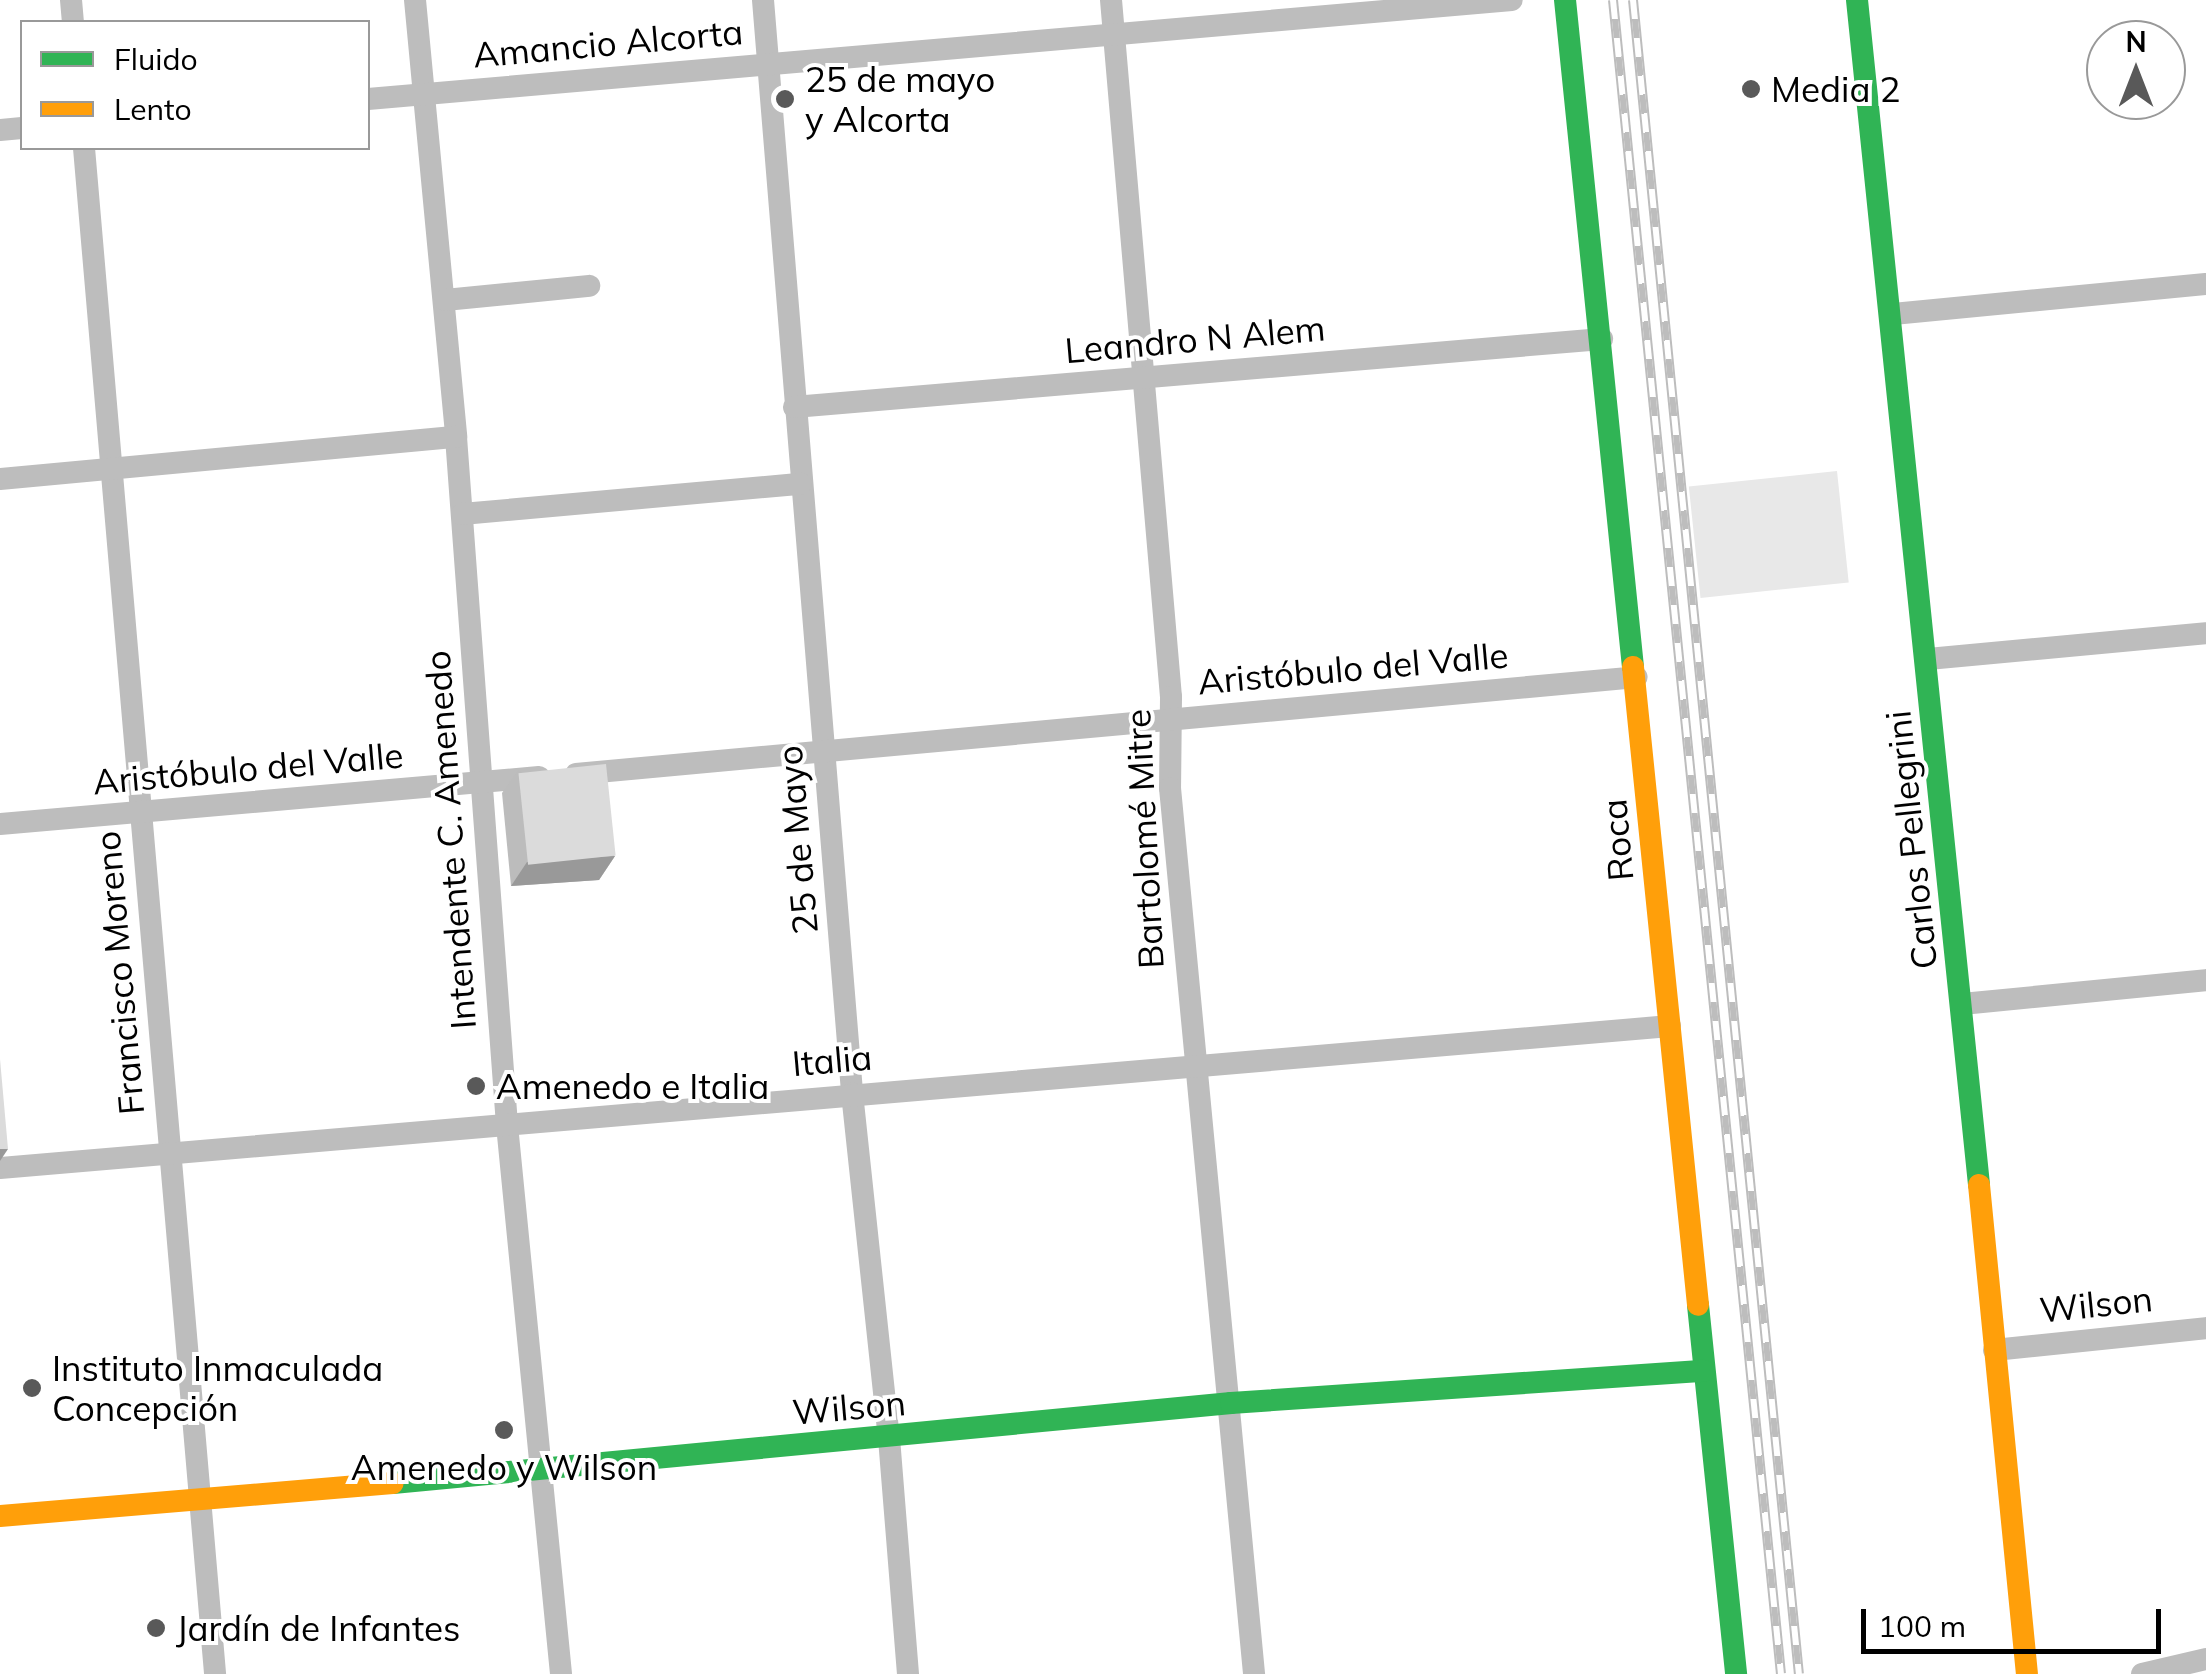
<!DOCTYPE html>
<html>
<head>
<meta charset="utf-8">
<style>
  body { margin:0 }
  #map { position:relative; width:2206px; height:1674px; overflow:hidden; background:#fff; font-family:Mulish,sans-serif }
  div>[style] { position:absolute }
  .green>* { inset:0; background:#e8e8e8; transform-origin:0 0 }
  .street>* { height:22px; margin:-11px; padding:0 11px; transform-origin:11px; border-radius:11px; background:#bdbdbd }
  .fast>* { height:22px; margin:-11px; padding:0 11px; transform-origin:11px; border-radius:11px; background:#30b455 }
  .slow>* { height:22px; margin:-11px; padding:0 11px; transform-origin:11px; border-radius:11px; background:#ff9f0a }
  .rail>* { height:10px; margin-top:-5px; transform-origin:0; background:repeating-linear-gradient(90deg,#fff 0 19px,#bdbdbd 0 38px); box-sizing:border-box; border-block:2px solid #bdbdbd }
  .wall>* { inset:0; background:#bcbcbc }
  .shaded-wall>* { inset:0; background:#999 }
  .building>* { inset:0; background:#dbdbdb; transform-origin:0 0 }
  .dots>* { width:28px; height:28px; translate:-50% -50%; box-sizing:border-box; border:5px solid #fff; border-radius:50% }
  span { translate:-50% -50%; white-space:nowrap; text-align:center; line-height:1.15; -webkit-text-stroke:8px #fff; paint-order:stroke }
  .street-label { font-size:35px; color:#000 }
  .poi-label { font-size:35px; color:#000 }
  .left { translate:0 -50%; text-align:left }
  .legend { position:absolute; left:20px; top:20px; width:350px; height:130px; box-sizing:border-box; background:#fff; border:2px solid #999; margin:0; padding:12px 18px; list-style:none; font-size:30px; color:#000 }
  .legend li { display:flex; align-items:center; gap:20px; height:50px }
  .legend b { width:50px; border:2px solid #999 }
  .north { position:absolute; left:2086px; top:20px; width:100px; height:100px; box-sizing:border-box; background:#fff; border:2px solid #999; border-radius:50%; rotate:0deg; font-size:28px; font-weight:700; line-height:40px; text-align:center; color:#000 }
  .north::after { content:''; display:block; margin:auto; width:35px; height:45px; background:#595959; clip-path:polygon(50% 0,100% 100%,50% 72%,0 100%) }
  .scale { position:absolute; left:1861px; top:1609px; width:300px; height:45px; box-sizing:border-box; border:5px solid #000; border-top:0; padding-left:12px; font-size:30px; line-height:35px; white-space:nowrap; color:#000; -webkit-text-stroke:8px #fff; paint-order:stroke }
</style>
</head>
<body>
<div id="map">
  <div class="green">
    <div style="left:1837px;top:471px;width:112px;height:149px;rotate:84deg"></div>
  </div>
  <div class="street">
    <div style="left:71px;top:0;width:22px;rotate:85deg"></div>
    <div style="left:415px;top:0;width:439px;rotate:84.6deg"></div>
    <div style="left:456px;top:437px;width:690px;rotate:85.76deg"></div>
    <div style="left:507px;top:1125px;width:552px;rotate:84.38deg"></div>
    <div style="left:763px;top:0;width:1097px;rotate:85.34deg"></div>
    <div style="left:852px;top:1093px;width:347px;rotate:83.9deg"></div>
    <div style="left:889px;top:1438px;width:237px;rotate:85.4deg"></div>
    <div style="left:1111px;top:0;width:700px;rotate:85.08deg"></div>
    <div style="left:1171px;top:697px;width:91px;rotate:90.6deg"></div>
    <div style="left:1170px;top:788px;width:890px;rotate:84.58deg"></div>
    <div style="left:368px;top:99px;width:1148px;rotate:-4.95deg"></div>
    <div style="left:0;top:130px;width:22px;rotate:-5deg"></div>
    <div style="left:84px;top:148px;width:1532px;rotate:85.09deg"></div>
    <div style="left:445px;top:300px;width:145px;rotate:-5.6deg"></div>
    <div style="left:1893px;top:314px;width:314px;rotate:-5.5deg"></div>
    <div style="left:794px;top:407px;width:811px;rotate:-4.81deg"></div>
    <div style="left:0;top:479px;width:458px;rotate:-5.3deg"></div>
    <div style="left:462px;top:514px;width:340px;rotate:-5.1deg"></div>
    <div style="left:1928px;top:659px;width:279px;rotate:-5.3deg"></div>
    <div style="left:576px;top:774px;width:1065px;rotate:-5.22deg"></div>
    <div style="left:0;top:824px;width:541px;rotate:-4.98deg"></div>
    <div style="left:1962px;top:1004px;width:245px;rotate:-5.6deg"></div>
    <div style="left:0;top:1168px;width:1676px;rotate:-4.86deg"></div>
    <div style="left:1994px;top:1350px;width:213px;rotate:-5.9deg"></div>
    <div style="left:2142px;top:1674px;width:66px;rotate:-13.2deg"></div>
  </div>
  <div class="fast">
    <div style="left:1565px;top:0;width:670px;rotate:84.18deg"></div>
    <div style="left:1857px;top:0;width:1191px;rotate:84.12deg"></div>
    <div style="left:1698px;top:1305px;width:371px;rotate:84.1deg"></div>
    <div style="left:393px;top:1483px;width:842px;rotate:-5.45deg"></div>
    <div style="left:1231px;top:1403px;width:474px;rotate:-3.9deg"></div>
  </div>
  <div class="slow">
    <div style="left:1633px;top:667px;width:641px;rotate:84.18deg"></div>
    <div style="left:1979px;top:1185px;width:491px;rotate:84.4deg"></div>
    <div style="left:0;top:1516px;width:394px;rotate:-4.8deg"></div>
  </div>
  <div class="rail">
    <div style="left:1613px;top:0;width:1682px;rotate:84.27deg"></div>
    <div style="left:1633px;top:0;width:1682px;rotate:84.34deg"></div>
  </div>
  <div class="wall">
    <div style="clip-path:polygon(518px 770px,615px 856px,599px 880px,511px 886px,502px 793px)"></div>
  </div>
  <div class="shaded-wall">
    <div style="clip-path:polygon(615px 856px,599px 880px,511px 886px,527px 862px)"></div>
    <div style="clip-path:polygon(0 1149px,8px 1149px,0 1161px)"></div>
  </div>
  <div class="building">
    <div style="left:606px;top:764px;width:92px;height:88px;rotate:84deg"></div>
    <div style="clip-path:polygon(0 1059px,8px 1149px,0 1149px)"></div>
  </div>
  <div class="dots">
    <div style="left:1751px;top:89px;background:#595959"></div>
    <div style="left:785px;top:99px;background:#595959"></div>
    <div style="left:476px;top:1086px;background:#595959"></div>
    <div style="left:32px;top:1388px;background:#595959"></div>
    <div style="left:504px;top:1430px;background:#595959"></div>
    <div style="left:156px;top:1628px;background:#595959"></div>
  </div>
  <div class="street-label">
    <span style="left:608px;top:43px;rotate:-5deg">Amancio Alcorta</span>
    <span style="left:1195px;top:339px;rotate:-5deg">Leandro N Alem</span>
    <span style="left:1353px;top:668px;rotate:-5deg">Aristóbulo del Valle</span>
    <span style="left:248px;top:768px;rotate:-5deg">Aristóbulo del Valle</span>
    <span style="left:1144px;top:839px;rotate:-93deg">Bartolomé Mitre</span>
    <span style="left:450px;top:840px;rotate:-94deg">Intendente C. Amenedo</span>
    <span style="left:797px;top:840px;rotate:-95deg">25 de Mayo</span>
    <span style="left:1617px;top:840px;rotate:-95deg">Roca</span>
    <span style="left:1911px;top:840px;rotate:-96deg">Carlos Pellegrini</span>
    <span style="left:119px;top:973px;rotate:-95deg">Francisco Moreno</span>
    <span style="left:832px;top:1060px;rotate:-5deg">Italia</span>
    <span style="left:2096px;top:1304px;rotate:-6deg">Wilson</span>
    <span style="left:849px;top:1407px;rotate:-5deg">Wilson</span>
  </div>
  <div class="poi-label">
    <span class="left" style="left:805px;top:99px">25 de mayo<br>y Alcorta</span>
    <span class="left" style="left:1771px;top:89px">Media 2</span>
    <span class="left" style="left:496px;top:1086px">Amenedo e Italia</span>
    <span class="left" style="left:52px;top:1388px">Instituto Inmaculada<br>Concepción</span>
    <span style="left:504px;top:1467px">Amenedo y Wilson</span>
    <span class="left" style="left:176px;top:1628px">Jardín de Infantes</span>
  </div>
  <ul class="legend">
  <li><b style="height:12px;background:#30b455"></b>Fluido</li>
  <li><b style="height:12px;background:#ff9f0a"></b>Lento</li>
  </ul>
  <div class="north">N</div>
  <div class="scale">100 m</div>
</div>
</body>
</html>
